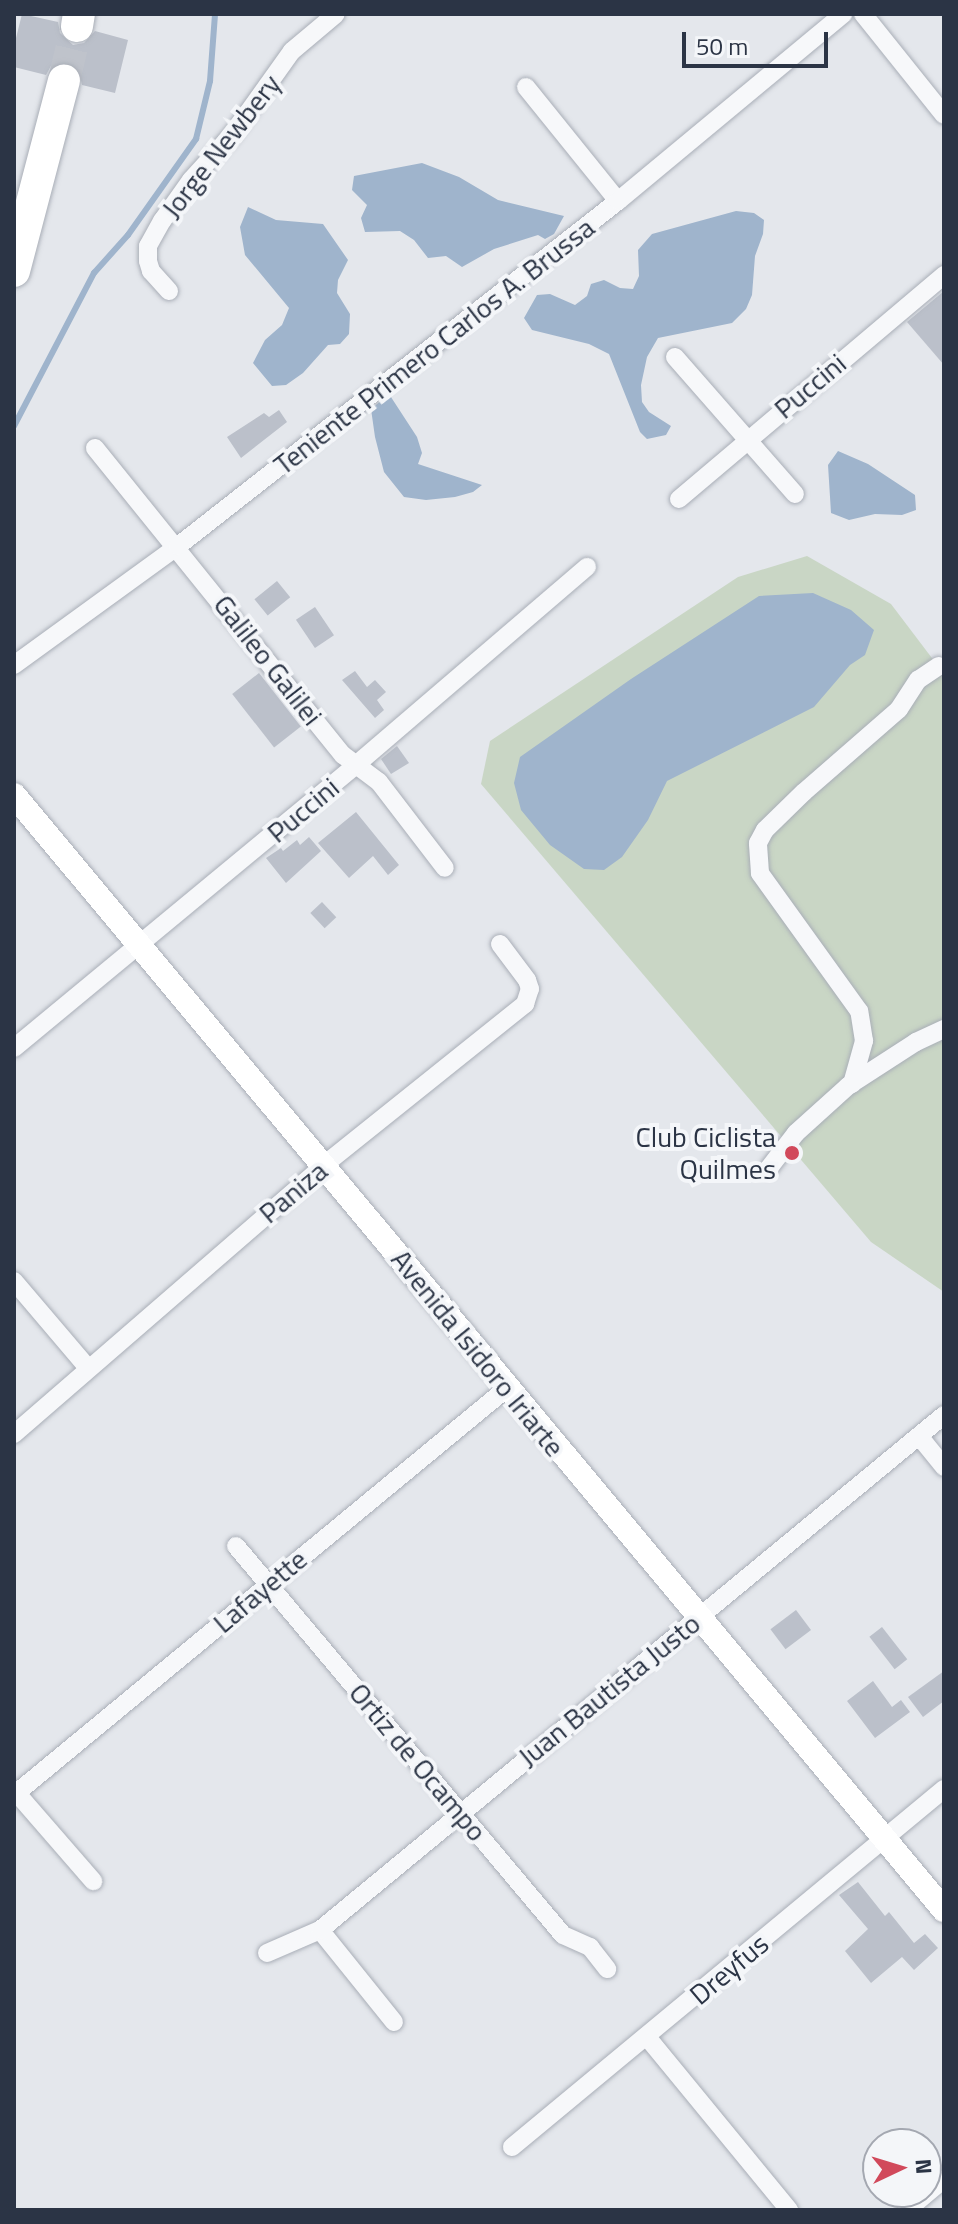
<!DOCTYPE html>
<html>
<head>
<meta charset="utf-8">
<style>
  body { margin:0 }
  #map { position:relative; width:958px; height:2224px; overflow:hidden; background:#e4e7ec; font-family:"Titillium Web",sans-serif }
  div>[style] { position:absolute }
  .green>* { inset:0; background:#c9d6c5 }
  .water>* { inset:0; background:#9fb4cc }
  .stream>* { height:6px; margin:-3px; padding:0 3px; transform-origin:3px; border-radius:3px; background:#9fb4cc }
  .building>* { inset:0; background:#bbc0ca; transform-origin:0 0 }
  .highway-tunnel>* { height:32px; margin-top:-16px; transform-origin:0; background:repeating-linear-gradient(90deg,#bfc3cb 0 32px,transparent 0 48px) }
  .roads { filter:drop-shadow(0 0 2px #a9aeb7) drop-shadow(0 0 2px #a9aeb7) }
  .street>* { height:18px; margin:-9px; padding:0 9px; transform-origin:9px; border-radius:9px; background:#f7f8fa }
  .secondary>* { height:24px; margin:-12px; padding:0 12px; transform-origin:12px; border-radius:12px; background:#fff }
  .highway>* { height:32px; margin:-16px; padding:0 16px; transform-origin:16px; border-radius:16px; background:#fff }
  .dots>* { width:22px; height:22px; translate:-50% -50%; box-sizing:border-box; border:4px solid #f4f6f9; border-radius:50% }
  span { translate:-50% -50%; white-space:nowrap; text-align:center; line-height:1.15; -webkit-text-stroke:8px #f4f6f9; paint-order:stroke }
  .street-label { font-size:28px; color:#2b3445 }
  .poi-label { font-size:28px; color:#2b3445 }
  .right { translate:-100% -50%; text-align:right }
  .frame { position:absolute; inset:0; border:16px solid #2b3445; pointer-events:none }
  .north { position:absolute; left:862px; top:2128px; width:80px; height:80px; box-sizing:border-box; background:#f4f6f9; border:2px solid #a4a8b1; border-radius:50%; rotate:86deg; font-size:22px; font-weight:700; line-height:32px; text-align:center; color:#2b3445 }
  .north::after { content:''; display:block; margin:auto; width:28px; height:36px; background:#d1495b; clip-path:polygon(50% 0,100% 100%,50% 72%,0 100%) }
  .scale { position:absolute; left:682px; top:32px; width:146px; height:36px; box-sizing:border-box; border:4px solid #2b3445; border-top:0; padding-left:10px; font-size:24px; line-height:28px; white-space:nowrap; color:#2b3445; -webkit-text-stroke:6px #f4f6f9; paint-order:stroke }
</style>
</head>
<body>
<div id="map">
  <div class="green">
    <div style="clip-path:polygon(807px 556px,891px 604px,944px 674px,944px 1292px,871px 1242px,481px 784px,490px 741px,738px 577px)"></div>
  </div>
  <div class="water">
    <div style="clip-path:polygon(422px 163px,459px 177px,498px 200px,564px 216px,554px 234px,545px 239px,538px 235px,494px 249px,462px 267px,446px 256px,428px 258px,414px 240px,400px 231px,365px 232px,361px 218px,367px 205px,352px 190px,354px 176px)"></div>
    <div style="clip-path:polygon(248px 207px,276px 220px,323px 224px,348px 260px,338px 280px,337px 293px,350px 314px,349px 334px,340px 344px,328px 345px,303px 373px,286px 385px,272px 386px,253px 363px,265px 340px,282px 325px,289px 308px,245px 255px,240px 227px)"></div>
    <div style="clip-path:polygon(736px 211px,754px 213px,764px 220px,763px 234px,755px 256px,752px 295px,746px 309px,732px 323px,658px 338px,647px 357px,641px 385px,642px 402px,649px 412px,671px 426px,666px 435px,647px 439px,640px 432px,609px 354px,589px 344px,532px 330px,524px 318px,537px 295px,550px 294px,575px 305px,587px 296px,591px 284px,604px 280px,620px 288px,633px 289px,639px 276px,638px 250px,652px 234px)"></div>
    <div style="clip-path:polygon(389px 394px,417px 437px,422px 453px,418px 464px,482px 485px,473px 492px,455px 497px,426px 500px,404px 497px,384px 472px,375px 437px,371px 409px)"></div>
    <div style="clip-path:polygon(838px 451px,868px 464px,915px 495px,916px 510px,902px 515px,875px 514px,849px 520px,831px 513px,828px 465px)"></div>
    <div style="clip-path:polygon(813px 593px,851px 610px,874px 630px,865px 655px,850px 665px,814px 707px,667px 781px,648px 820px,622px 857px,604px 870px,584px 869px,550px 845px,521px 810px,514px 783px,520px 757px,631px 679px,759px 596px)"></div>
  </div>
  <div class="stream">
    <div style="left:14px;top:426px;width:173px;rotate:-62.4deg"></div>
    <div style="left:94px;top:273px;width:51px;rotate:-48.2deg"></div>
    <div style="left:128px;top:235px;width:118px;rotate:-54.7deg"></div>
    <div style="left:196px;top:139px;width:60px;rotate:-76.4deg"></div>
    <div style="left:210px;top:81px;width:67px;rotate:-85.7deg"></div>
  </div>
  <div class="building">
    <div style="clip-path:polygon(22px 14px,58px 22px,60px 33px,73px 45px,84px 43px,95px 31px,128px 40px,115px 93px,82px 85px,78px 67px,68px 62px,51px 66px,46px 75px,14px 67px,14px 46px)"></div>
    <div style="clip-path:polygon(944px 291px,944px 365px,907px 322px)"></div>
    <div style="clip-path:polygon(279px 410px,287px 422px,241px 458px,227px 437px,264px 413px,269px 417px)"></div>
    <div style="left:277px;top:581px;width:21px;height:29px;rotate:51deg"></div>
    <div style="left:315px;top:607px;width:34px;height:23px;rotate:56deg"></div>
    <div style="clip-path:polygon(355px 671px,367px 687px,375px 680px,386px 692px,377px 700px,384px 710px,375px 718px,342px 680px)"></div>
    <div style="left:259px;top:673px;width:68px;height:34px;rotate:52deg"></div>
    <div style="clip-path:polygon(397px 746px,409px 763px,391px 774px,381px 759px)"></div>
    <div style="clip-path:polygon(356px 812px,399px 865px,388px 875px,373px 856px,349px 878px,318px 843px)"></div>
    <div style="clip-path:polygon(309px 837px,321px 851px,286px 883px,266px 858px,281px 848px,283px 851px,297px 840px,300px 845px)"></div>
    <div style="left:322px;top:902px;width:21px;height:16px;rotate:47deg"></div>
    <div style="left:796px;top:1610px;width:25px;height:32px;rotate:53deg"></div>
    <div style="left:882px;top:1627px;width:41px;height:16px;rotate:52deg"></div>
    <div style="clip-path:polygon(944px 1671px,944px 1701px,923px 1717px,908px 1697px)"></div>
    <div style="clip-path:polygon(873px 1681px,892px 1707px,901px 1700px,910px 1712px,875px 1738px,847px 1701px)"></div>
    <div style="clip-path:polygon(858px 1882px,885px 1916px,889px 1912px,914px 1943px,925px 1934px,938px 1948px,914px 1970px,902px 1957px,871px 1983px,845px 1951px,868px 1929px,839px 1895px)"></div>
  </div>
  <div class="highway-tunnel">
    <div style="left:64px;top:80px;width:56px;rotate:-76.5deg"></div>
  </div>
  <div class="roads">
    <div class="street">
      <div style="left:863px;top:14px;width:129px;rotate:51.3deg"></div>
      <div style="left:526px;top:87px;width:146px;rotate:51.1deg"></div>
      <div style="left:169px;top:291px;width:27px;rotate:-132deg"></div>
      <div style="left:151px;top:271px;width:10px;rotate:-107deg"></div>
      <div style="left:148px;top:261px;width:15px;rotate:-90deg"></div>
      <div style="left:148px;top:246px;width:29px;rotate:-61deg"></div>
      <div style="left:162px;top:221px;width:50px;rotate:-54.7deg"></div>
      <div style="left:191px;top:180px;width:61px;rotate:-47.7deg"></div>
      <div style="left:232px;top:135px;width:103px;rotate:-54.5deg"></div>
      <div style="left:292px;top:51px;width:57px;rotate:-40.1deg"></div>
      <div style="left:675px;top:357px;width:182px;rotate:48.8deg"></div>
      <div style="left:95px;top:448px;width:395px;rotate:51.1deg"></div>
      <div style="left:343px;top:755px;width:45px;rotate:36.9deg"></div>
      <div style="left:379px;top:782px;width:108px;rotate:52.5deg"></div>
      <div style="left:679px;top:499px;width:347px;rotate:-40.2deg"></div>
      <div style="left:14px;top:665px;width:203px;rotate:-36deg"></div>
      <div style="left:178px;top:546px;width:559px;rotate:-38.1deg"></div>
      <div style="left:618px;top:201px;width:293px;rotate:-39.7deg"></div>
      <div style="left:14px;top:1048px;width:445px;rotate:-39.6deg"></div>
      <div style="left:357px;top:764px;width:303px;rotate:-40.6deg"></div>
      <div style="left:852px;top:1084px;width:45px;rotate:-74.4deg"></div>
      <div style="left:864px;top:1041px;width:30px;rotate:-99deg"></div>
      <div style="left:859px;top:1011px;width:170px;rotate:-125.7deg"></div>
      <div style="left:760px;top:873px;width:30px;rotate:-94deg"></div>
      <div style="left:758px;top:843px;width:15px;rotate:-62deg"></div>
      <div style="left:765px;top:830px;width:54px;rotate:-44.3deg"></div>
      <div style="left:804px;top:792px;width:126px;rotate:-41.1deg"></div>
      <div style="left:899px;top:709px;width:35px;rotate:-57deg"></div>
      <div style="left:918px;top:680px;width:25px;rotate:-34deg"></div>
      <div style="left:769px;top:1168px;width:44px;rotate:-52.4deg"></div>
      <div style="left:796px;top:1133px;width:70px;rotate:-42.1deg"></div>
      <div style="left:848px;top:1086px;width:81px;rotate:-32.9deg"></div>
      <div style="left:916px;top:1042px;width:31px;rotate:-25deg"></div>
      <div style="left:14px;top:1281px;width:114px;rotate:49.6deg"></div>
      <div style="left:14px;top:1434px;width:410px;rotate:-40.9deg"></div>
      <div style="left:324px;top:1165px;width:258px;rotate:-38.7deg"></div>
      <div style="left:525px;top:1004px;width:16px;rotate:-72deg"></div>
      <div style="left:530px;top:989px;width:9px;rotate:-108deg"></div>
      <div style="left:527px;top:980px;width:45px;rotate:-126.9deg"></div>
      <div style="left:919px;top:1436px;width:40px;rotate:51deg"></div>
      <div style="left:236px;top:1546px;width:508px;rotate:49.95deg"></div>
      <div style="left:563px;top:1935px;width:30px;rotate:24deg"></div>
      <div style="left:590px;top:1947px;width:28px;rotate:52deg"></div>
      <div style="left:14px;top:1790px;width:121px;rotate:49deg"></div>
      <div style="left:14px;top:1795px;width:639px;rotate:-39.54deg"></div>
      <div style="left:320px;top:1930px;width:118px;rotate:51.2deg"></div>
      <div style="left:267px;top:1953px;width:58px;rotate:-23.5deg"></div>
      <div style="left:320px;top:1930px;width:809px;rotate:-39.53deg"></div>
      <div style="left:647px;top:2037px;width:224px;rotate:50.6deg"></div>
      <div style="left:512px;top:2147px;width:561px;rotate:-39.65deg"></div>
      <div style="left:907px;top:2210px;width:48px;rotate:-40deg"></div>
    </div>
    <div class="secondary">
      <div style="left:14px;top:795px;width:1452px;rotate:50.17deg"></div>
    </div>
    <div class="highway">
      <div style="left:77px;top:26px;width:12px;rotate:-81deg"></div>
      <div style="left:14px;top:271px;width:197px;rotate:-75.3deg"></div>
    </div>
  </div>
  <div class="dots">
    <div style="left:792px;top:1153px;background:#d1495b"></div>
  </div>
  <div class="street-label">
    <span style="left:221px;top:146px;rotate:-52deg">Jorge Newbery</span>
    <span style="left:434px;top:346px;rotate:-38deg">Teniente Primero Carlos A. Brussa</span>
    <span style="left:810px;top:386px;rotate:-40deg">Puccini</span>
    <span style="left:268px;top:660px;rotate:52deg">Galileo Galilei</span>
    <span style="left:303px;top:810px;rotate:-40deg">Puccini</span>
    <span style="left:293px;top:1192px;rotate:-40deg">Paniza</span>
    <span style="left:478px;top:1353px;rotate:51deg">Avenida Isidoro Iriarte</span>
    <span style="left:260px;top:1591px;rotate:-40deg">Lafayette</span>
    <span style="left:609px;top:1690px;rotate:-39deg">Juan Bautista Justo</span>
    <span style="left:418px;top:1762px;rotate:50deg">Ortiz de Ocampo</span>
    <span style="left:729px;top:1969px;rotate:-40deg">Dreyfus</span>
  </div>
  <div class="poi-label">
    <span class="right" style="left:776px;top:1153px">Club Ciclista<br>Quilmes</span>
  </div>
  <div class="frame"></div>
  <div class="north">N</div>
  <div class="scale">50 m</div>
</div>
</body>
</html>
